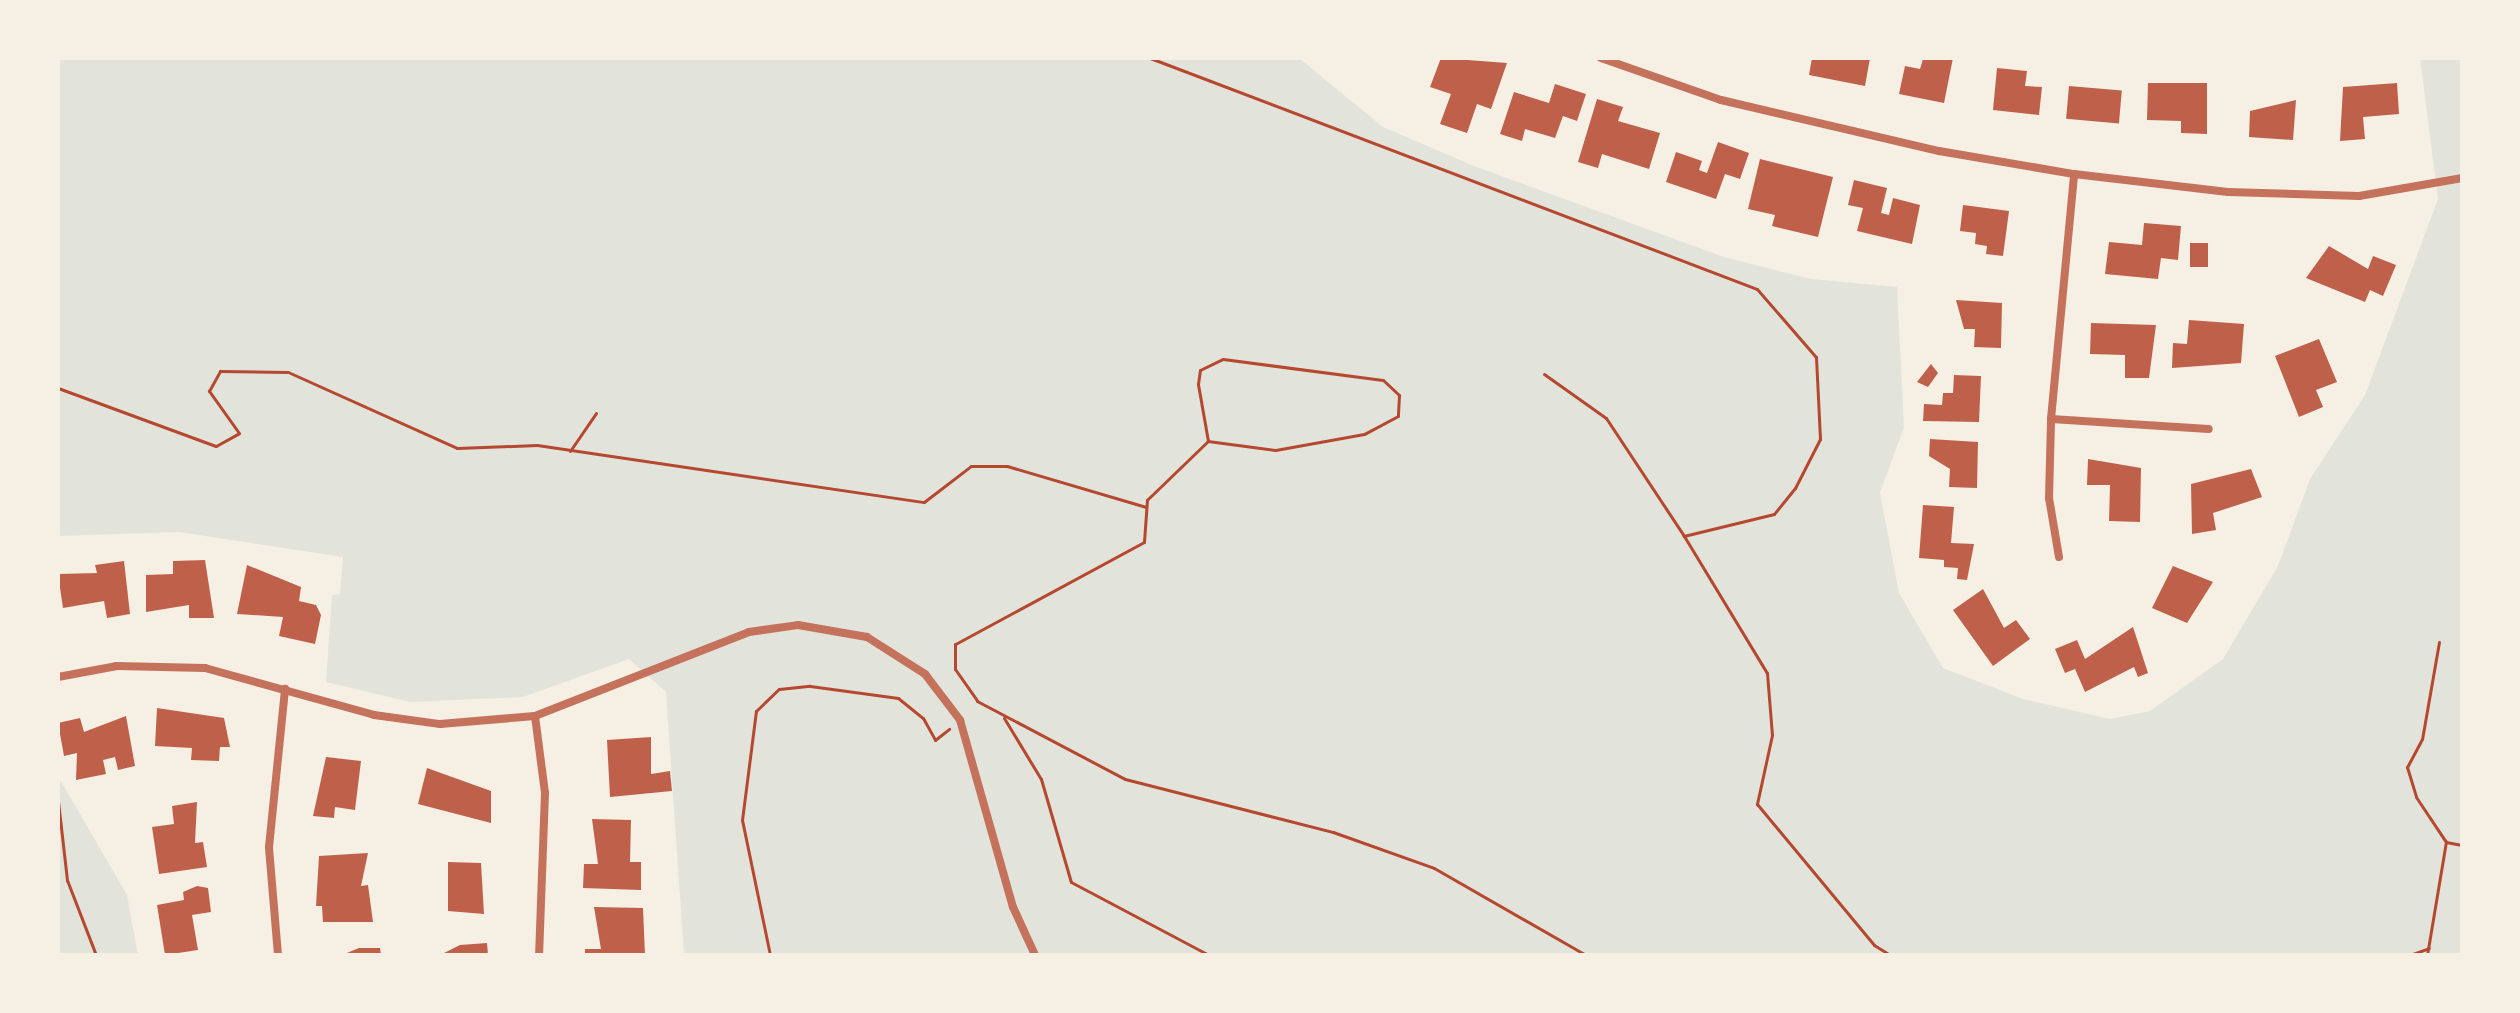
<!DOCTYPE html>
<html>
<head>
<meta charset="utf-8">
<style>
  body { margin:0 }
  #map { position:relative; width:2520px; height:1013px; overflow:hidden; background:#f6efe4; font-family:Merriweather,serif }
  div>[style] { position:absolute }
  .green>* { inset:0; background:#e2e4dc }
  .building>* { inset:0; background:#bf614a; transform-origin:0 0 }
  .path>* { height:3px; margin:-1.5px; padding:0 1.5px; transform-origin:1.5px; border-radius:1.5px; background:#b5482f }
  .minor>* { height:8px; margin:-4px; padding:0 4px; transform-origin:4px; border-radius:4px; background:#c5725c }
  span { translate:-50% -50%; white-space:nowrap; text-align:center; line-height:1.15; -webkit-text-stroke:6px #f6efe4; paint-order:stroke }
  .frame { position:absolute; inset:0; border:60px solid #f6efe4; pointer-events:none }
</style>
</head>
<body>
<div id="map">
  <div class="green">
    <div style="clip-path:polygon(58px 58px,1299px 58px,1383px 127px,1474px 166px,1724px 257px,1811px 279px,1897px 287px,1904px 427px,1880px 493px,1899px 593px,1943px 668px,2023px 699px,2110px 719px,2150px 711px,2223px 659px,2278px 566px,2310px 479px,2365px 395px,2438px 199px,2420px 58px,2462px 58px,2462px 955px,684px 955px,666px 692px,629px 659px,523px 697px,410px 702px,326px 682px,332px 595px,340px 594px,343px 557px,179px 532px,58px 536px)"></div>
    <div style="clip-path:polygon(58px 776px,127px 895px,138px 955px,58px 955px)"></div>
  </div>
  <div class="building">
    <div style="clip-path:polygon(1441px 58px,1507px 63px,1491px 109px,1477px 104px,1467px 133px,1440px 124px,1451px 94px,1430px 87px)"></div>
    <div style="clip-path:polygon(1812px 58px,1870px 58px,1865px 86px,1809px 75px)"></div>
    <div style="clip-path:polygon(1936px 58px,1953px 58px,1944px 103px,1899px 94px,1905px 66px,1920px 69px,1923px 59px)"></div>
    <div style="clip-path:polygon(1997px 68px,2027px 71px,2025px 86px,2042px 87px,2039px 115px,1993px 110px)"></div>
    <div style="clip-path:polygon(2148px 83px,2207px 83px,2207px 134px,2181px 133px,2181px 121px,2147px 120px)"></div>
    <div style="clip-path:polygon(2397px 83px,2399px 114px,2363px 117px,2365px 139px,2340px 141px,2343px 87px)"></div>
    <div style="clip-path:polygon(1555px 84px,1586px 94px,1577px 121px,1563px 116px,1555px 138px,1525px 129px,1522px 141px,1500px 134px,1514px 92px,1549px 103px)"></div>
    <div style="left:2069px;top:86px;width:53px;height:33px;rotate:5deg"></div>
    <div style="clip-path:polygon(1597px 99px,1623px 107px,1618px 121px,1660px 133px,1649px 169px,1602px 154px,1598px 168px,1578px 162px)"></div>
    <div style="clip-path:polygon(2296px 100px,2293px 140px,2249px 137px,2250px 111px)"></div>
    <div style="clip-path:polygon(1718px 142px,1749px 153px,1740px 179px,1725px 174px,1716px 199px,1666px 182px,1676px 152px,1702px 161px,1699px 170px,1707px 173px)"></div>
    <div style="clip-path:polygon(1760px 159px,1833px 177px,1818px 237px,1772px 226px,1775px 215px,1748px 209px)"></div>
    <div style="clip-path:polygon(1854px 180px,1887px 188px,1881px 213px,1889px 215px,1893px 198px,1920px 205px,1912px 244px,1857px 231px,1863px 208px,1848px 205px)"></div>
    <div style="clip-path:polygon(1963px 205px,2009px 211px,2003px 256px,1986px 254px,1987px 246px,1975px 244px,1976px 233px,1960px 231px)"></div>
    <div style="clip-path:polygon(2144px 223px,2181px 226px,2178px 260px,2161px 258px,2158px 279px,2105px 274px,2109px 242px,2142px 245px)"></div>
    <div style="left:2190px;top:243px;width:18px;height:24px"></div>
    <div style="clip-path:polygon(2329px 246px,2368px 269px,2373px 256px,2396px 265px,2383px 296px,2370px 290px,2365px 302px,2306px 278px)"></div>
    <div style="clip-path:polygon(1956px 300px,2002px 303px,2001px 348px,1974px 347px,1975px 329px,1964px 329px)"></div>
    <div style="clip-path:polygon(2189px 320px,2244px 324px,2241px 363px,2172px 368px,2173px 343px,2187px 344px)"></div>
    <div style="clip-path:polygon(2091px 323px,2156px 325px,2149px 378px,2125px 378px,2125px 355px,2090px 354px)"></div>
    <div style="clip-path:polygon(2319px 339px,2337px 382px,2316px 390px,2323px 407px,2299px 417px,2275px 356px)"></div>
    <div style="clip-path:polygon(1931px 364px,1938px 373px,1928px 387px,1917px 382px)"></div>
    <div style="clip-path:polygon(1954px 375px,1981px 376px,1979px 422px,1923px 421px,1924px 404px,1942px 405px,1943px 393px,1953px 393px)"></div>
    <div style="clip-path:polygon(1930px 439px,1978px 442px,1977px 488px,1949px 487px,1950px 469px,1929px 456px)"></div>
    <div style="clip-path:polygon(2088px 459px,2141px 468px,2140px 522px,2109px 521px,2110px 485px,2087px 485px)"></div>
    <div style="clip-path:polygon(2251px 469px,2262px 497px,2213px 513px,2216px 530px,2192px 534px,2191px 484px)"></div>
    <div style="clip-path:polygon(1923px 505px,1954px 507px,1951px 543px,1974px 544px,1967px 580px,1957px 579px,1958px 568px,1944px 567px,1944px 560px,1919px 558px)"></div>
    <div style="clip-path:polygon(205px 560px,214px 618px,189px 618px,189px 605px,146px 612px,146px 575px,173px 574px,173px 561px)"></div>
    <div style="clip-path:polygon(124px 561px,130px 614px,107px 618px,104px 601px,63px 608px,58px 574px,97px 573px,95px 565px)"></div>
    <div style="clip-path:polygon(247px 565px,301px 587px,299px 601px,316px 605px,321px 615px,315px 644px,279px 636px,283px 617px,237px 614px)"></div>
    <div style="clip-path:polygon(2173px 566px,2213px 582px,2187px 623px,2152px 608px)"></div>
    <div style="clip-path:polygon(1983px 589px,2004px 628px,2016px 620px,2030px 639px,1993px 666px,1953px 610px)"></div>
    <div style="clip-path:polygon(2133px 627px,2148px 673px,2138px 677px,2134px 667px,2085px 692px,2075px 669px,2065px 673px,2055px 649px,2077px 640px,2085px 659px)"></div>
    <div style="clip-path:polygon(157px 708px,224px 718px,230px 747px,220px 747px,219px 761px,191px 760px,192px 748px,155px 746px)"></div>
    <div style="clip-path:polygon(126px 716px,135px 766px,118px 770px,115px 757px,103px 760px,106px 774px,76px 780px,77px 753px,64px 756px,58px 723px,80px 718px,84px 732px)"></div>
    <div style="clip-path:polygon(651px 737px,651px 774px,670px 771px,672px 791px,610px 797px,607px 740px)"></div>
    <div style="clip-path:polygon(326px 757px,361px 761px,355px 810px,335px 807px,334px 818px,313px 816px)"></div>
    <div style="clip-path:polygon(427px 768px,491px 791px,491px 823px,418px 804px)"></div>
    <div style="clip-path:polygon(197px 802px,195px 843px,203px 842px,207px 867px,159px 874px,152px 827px,174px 824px,172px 806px)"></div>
    <div style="clip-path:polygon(592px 819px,631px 820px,630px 862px,641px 862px,641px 890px,583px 888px,584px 864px,598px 864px)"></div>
    <div style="clip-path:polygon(368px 853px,361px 886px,368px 885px,373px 922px,323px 922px,322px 906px,316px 906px,319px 856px)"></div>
    <div style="clip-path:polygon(448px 862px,481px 863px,484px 914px,448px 911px)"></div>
    <div style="clip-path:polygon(197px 886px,208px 888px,211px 912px,192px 915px,198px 950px,165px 955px,157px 905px,184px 900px,183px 892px)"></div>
    <div style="clip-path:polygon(594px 907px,643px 908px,645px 955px,585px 955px,585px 949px,601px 949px)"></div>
    <div style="clip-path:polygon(487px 943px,488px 955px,440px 955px,460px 945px)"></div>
    <div style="clip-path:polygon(359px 948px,380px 948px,381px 955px,342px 955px)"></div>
  </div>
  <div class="path">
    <div style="left:1150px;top:58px;width:649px;rotate:20.83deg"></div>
    <div style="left:1757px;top:289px;width:90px;rotate:49.1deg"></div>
    <div style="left:1816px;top:357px;width:82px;rotate:87.2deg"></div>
    <div style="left:1820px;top:439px;width:55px;rotate:117deg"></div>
    <div style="left:1795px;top:488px;width:33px;rotate:129deg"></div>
    <div style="left:1774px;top:514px;width:93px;rotate:166.3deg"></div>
    <div style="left:1684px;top:536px;width:160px;rotate:58.8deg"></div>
    <div style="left:1767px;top:673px;width:62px;rotate:85.4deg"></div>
    <div style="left:1772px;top:735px;width:71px;rotate:102.3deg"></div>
    <div style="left:1757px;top:804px;width:183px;rotate:50.3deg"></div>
    <div style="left:1874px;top:945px;width:19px;rotate:32deg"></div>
    <div style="left:1223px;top:359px;width:161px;rotate:7.5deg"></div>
    <div style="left:1383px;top:380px;width:22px;rotate:43deg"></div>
    <div style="left:1399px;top:395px;width:21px;rotate:93deg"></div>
    <div style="left:1398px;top:416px;width:38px;rotate:152deg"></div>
    <div style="left:1364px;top:434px;width:90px;rotate:169.8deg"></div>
    <div style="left:1275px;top:450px;width:68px;rotate:-172.3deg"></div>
    <div style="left:1208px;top:441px;width:58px;rotate:-100deg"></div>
    <div style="left:1198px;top:384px;width:14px;rotate:-82deg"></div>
    <div style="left:1200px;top:370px;width:25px;rotate:-26deg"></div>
    <div style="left:1544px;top:374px;width:76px;rotate:35.4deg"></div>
    <div style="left:1606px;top:418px;width:141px;rotate:56.5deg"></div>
    <div style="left:58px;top:388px;width:168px;rotate:20.2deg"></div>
    <div style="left:216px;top:446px;width:26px;rotate:-29deg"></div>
    <div style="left:239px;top:433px;width:52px;rotate:-125.5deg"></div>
    <div style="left:209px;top:391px;width:23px;rotate:-61deg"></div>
    <div style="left:220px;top:371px;width:68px;rotate:0.8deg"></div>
    <div style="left:288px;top:372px;width:185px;rotate:24.2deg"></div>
    <div style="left:457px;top:448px;width:80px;rotate:-2.1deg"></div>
    <div style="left:537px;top:445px;width:391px;rotate:8.4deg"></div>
    <div style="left:924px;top:502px;width:59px;rotate:-37.5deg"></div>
    <div style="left:971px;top:466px;width:36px"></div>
    <div style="left:1007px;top:466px;width:145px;rotate:16.4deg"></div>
    <div style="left:1208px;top:441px;width:85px;rotate:136deg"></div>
    <div style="left:1147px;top:500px;width:42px;rotate:94.1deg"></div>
    <div style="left:1144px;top:542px;width:215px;rotate:151.6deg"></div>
    <div style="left:955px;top:644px;width:25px;rotate:90deg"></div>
    <div style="left:955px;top:669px;width:39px;rotate:55deg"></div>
    <div style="left:977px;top:701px;width:167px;rotate:27.8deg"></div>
    <div style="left:1125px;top:779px;width:215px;rotate:14.3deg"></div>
    <div style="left:1333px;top:832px;width:107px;rotate:19.6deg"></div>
    <div style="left:1434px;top:868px;width:175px;rotate:29.8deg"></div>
    <div style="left:570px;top:451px;width:46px;rotate:-55.6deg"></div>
    <div style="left:2439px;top:642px;width:98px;rotate:99.9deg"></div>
    <div style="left:2422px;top:739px;width:32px;rotate:118deg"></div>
    <div style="left:2407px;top:767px;width:31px;rotate:73deg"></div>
    <div style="left:2416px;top:797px;width:54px;rotate:56.3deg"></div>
    <div style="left:2446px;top:842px;width:16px;rotate:11deg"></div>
    <div style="left:1004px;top:718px;width:71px;rotate:58.8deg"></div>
    <div style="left:1041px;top:779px;width:107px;rotate:73.8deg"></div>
    <div style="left:1071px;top:882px;width:156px;rotate:27.9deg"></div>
    <div style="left:58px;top:801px;width:80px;rotate:83.5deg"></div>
    <div style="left:67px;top:880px;width:80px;rotate:68.9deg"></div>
    <div style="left:770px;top:955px;width:138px;rotate:-101.7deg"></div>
    <div style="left:742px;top:820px;width:110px;rotate:-82.7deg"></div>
    <div style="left:756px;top:711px;width:32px;rotate:-44deg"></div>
    <div style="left:779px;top:689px;width:31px;rotate:-6deg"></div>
    <div style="left:810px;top:686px;width:89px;rotate:7.8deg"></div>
    <div style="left:898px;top:698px;width:32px;rotate:39deg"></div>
    <div style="left:923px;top:718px;width:25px;rotate:61deg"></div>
    <div style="left:935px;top:740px;width:18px;rotate:-38deg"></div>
    <div style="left:2410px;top:955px;width:20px;rotate:-20deg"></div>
    <div style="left:2427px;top:955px;width:115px;rotate:-80.5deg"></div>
  </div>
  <div class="minor">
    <div style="left:1601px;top:58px;width:127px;rotate:19.3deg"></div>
    <div style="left:1721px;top:100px;width:224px;rotate:13.2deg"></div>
    <div style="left:1939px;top:151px;width:137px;rotate:9.7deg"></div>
    <div style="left:2074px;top:174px;width:155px;rotate:6.7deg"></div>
    <div style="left:2228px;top:192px;width:131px;rotate:1.7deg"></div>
    <div style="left:2359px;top:196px;width:105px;rotate:-9.9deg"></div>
    <div style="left:2051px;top:419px;width:158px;rotate:3.6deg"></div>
    <div style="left:2059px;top:557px;width:60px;rotate:-99.6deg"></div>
    <div style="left:2049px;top:498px;width:79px;rotate:-88.5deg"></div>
    <div style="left:2051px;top:419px;width:246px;rotate:-84.6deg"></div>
    <div style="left:58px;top:677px;width:60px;rotate:-10.6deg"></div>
    <div style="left:117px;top:666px;width:88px;rotate:1.3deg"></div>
    <div style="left:205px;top:668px;width:175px;rotate:15.5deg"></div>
    <div style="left:374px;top:715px;width:67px;rotate:7.8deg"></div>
    <div style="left:440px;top:724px;width:95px;rotate:-4.8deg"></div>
    <div style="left:535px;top:716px;width:230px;rotate:-21.4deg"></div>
    <div style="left:749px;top:632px;width:49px;rotate:-8.1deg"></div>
    <div style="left:798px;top:625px;width:70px;rotate:9.9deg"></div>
    <div style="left:867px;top:637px;width:69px;rotate:32.5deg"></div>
    <div style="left:925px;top:674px;width:58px;rotate:52.7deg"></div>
    <div style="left:960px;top:720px;width:194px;rotate:74.2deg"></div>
    <div style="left:1013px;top:907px;width:53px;rotate:65.4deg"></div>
    <div style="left:535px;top:716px;width:78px;rotate:82.6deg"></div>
    <div style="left:545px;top:793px;width:162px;rotate:92.1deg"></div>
    <div style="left:278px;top:955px;width:108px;rotate:-94.8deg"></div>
    <div style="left:269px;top:847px;width:159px;rotate:-84.2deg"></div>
  </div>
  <div class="frame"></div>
</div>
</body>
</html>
